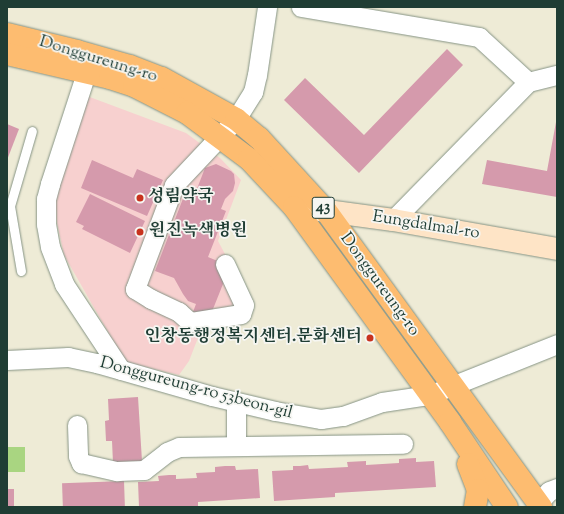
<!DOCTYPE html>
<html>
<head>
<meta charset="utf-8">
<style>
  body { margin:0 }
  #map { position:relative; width:564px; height:514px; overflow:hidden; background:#eeebd6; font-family:"Sorts Mill Goudy","Noto Serif KR",serif }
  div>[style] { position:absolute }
  .built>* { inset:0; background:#f7d0cf }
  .green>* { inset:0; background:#a9d581; transform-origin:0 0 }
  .building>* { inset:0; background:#d59aac; transform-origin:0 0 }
  .roads { filter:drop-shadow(0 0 1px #869485) drop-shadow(0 0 1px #869485) }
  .lane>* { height:9px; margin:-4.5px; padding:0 4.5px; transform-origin:4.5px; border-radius:4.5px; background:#fff }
  .street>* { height:19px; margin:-9.5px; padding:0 9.5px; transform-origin:9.5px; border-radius:9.5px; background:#fff }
  .secondary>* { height:22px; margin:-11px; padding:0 11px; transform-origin:11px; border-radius:11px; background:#fee4c6 }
  .primary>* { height:22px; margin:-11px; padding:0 11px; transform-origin:11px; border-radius:11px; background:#fdbc70 }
  .dots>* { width:11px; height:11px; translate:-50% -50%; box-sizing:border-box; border:2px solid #f6f6f2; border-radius:50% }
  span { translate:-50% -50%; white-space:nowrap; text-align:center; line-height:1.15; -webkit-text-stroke:3.5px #f6f6f2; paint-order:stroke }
  .shield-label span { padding:1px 3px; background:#f6f6f2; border:1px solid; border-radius:3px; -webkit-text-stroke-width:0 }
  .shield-label { font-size:16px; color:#1f3d34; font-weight:700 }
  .street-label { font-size:17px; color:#1f3d34 }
  .poi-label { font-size:17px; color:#1f3d34; font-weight:700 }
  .left { translate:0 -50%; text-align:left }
  .right { translate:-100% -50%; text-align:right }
  .frame { position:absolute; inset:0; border:8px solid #1f3d34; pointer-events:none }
</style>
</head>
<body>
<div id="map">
  <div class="built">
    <div style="clip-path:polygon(87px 96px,186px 133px,220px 158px,241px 180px,218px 241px,253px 306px,203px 325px,189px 361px,179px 375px,125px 362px,64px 255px,57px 223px,55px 194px)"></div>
  </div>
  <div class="green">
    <div style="left:7px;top:447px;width:18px;height:25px"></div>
  </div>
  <div class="building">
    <div style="clip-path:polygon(447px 49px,463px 65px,359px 173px,284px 100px,305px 78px,364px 135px)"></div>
    <div style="clip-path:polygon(556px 122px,557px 197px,482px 184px,487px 160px,547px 171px)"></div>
    <div style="clip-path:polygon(7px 124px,19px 129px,7px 160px)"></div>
    <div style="clip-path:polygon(92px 160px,133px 178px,137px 169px,163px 180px,147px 216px,81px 188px)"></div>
    <div style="clip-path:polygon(216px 164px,231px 171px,234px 174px,235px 183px,233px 191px,225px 199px,221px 209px,226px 211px,208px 257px,220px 262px,225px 279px,209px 319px,193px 312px,196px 304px,188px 301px,183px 294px,174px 278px,155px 271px,184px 196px,193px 199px,205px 168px)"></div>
    <div style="clip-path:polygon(90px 194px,145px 221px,130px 253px,82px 229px,84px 226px,76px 222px)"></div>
    <div style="clip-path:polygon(138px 397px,142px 461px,113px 463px,112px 441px,106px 441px,105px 421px,109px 420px,108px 399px)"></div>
    <div style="clip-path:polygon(416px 458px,416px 462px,434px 461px,436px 487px,335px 493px,335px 497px,274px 501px,272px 471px,293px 470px,293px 466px,300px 466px,308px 465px,309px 469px,348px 467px,347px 462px,366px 461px,366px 465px,399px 463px,399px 459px)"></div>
    <div style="clip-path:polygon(225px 466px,235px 466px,236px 470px,258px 469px,260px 498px,198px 502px,198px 506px,139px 507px,138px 482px,159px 481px,158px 476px,169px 475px,176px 475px,176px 479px,197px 478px,196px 473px,215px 472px,215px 467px)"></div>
    <div style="left:124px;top:481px;width:26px;height:62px;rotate:88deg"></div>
    <div style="left:7px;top:489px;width:7px;height:18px"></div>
  </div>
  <div class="roads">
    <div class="lane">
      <div style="left:21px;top:271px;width:66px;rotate:-99.6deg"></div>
      <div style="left:10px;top:206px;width:78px;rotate:-73.7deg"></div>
    </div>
    <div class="street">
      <div style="left:301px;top:7px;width:181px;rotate:9.6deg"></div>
      <div style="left:479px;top:37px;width:67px;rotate:42.6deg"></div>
      <div style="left:86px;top:73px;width:117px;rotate:108deg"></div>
      <div style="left:50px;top:184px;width:16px;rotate:105deg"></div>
      <div style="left:46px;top:199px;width:25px;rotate:90deg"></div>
      <div style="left:46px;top:224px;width:23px;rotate:80deg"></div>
      <div style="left:50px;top:247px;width:40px;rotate:69deg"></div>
      <div style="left:64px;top:284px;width:103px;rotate:56.5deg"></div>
      <div style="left:393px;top:220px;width:193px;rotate:-45.6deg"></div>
      <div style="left:528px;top:82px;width:30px;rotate:-14deg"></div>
      <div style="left:225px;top:264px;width:45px;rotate:65.1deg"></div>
      <div style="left:244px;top:305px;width:9px;rotate:108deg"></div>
      <div style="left:241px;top:314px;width:52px;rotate:171.1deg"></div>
      <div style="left:190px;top:322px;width:15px;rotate:-138deg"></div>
      <div style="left:179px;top:312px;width:31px;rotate:-155deg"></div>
      <div style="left:151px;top:299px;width:19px;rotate:-148deg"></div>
      <div style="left:135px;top:289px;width:111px;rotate:-69.4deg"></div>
      <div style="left:174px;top:185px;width:91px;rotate:-46.8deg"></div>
      <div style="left:236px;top:119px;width:32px;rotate:-58deg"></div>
      <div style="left:253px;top:92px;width:17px;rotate:-77deg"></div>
      <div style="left:257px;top:75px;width:69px;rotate:-81.6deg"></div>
      <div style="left:7px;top:360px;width:61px;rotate:-2.8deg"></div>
      <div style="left:68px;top:357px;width:30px;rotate:12deg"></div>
      <div style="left:97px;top:363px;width:120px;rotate:16deg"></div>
      <div style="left:212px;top:396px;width:65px;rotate:13.4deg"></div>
      <div style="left:275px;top:411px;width:47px;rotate:9.9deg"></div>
      <div style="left:321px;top:419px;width:22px;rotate:-8deg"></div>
      <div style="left:343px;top:416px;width:41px;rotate:-19.7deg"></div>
      <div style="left:382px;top:402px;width:48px;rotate:-8.5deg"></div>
      <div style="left:429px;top:395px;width:138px;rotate:-21.7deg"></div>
      <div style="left:236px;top:402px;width:44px;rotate:90deg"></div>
      <div style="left:77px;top:425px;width:31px;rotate:88deg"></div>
      <div style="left:78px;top:456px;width:8px;rotate:67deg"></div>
      <div style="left:81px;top:463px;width:37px;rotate:13deg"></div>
      <div style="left:117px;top:471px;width:27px;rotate:-2deg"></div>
      <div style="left:144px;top:470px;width:29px;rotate:-38deg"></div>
      <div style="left:167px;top:452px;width:13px;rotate:-23deg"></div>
      <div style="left:179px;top:447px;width:224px;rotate:-0.8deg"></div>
      <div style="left:538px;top:503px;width:16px;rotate:-47deg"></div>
      <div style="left:549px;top:491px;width:9px;rotate:-21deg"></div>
    </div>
    <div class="secondary">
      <div style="left:312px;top:209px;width:82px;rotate:7.7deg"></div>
      <div style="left:393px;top:220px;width:167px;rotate:10deg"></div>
    </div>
    <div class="primary">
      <div style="left:7px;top:34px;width:72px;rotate:13.7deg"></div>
      <div style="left:77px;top:51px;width:55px;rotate:15.8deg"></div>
      <div style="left:130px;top:66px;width:34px;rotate:21deg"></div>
      <div style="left:162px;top:78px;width:85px;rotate:29deg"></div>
      <div style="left:236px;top:119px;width:30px;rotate:40deg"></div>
      <div style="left:259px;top:138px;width:99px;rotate:47.5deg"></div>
      <div style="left:326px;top:211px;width:366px;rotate:54deg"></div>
      <div style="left:7px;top:54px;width:106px;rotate:13.1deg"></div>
      <div style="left:110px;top:78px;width:25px;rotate:18deg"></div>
      <div style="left:134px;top:86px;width:59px;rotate:27deg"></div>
      <div style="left:187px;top:113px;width:77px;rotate:36.6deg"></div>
      <div style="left:249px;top:159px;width:66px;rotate:46.8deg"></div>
      <div style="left:294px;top:207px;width:266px;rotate:54deg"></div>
      <div style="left:450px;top:422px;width:102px;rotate:56.2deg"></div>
      <div style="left:468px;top:464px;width:28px;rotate:69deg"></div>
      <div style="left:478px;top:490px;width:17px;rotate:100deg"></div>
    </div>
  </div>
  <div class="dots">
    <div style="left:140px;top:198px;background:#c8321e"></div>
    <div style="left:140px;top:232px;background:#c8321e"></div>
    <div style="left:370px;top:338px;background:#c8321e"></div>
  </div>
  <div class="shield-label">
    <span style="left:323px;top:208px">43</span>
  </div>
  <div class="street-label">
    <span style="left:98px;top:60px;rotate:17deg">Donggureung-ro</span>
    <span style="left:426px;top:226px;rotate:9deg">Eungdalmal-ro</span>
    <span style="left:379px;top:285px;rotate:54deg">Donggureung-ro</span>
    <span style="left:196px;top:389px;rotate:15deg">Donggureung-ro 53beon-gil</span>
  </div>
  <div class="poi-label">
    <span class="left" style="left:148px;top:198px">성림약국</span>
    <span class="left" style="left:149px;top:232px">원진녹색병원</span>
    <span class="right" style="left:362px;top:338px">인창동행정복지센터.문화센터</span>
  </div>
  <div class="frame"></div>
</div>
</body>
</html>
